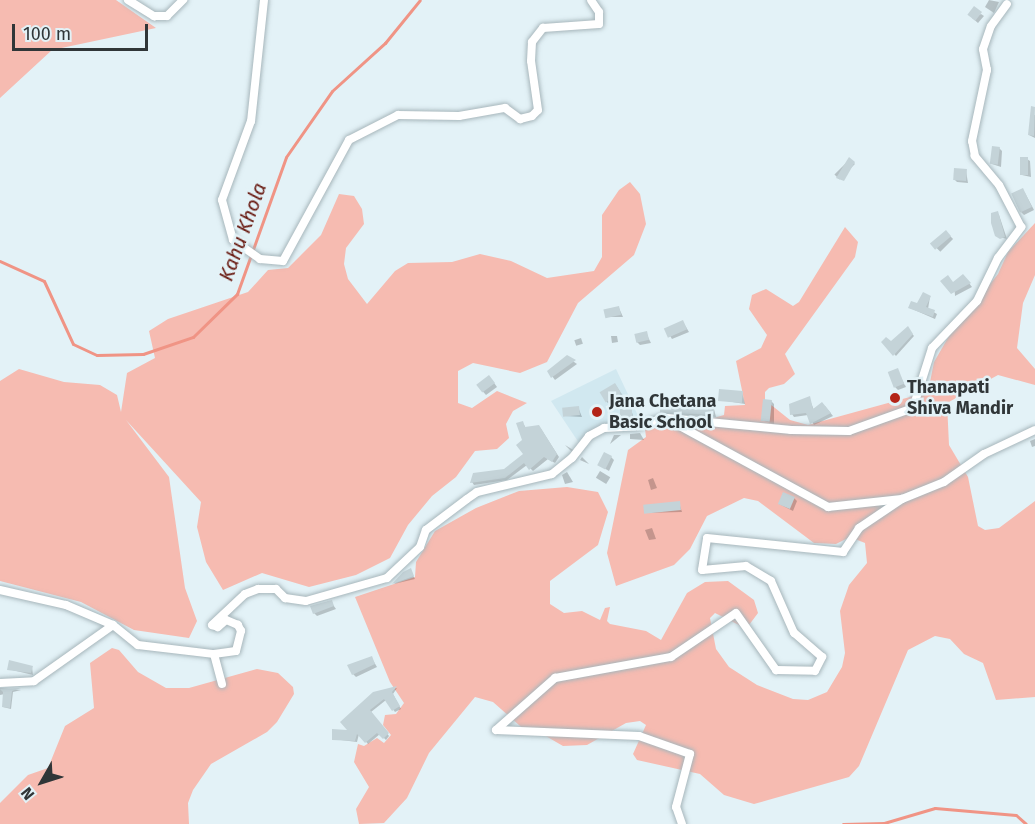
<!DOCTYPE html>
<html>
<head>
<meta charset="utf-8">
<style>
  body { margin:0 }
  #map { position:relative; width:1035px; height:824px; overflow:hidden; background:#e3f2f7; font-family:"Fira Sans",sans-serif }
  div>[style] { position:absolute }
  .built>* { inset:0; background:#d1e8f0 }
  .green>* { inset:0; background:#f6bbb1 }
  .shadow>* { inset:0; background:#0003; transform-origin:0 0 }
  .stream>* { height:3px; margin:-1.5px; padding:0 1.5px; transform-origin:1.5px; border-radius:1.5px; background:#f09485 }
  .building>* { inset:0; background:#c4d3d8; transform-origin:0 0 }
  .roads { filter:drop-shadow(0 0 2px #a7b6bb) drop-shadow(0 0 2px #a7b6bb) }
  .minor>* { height:8px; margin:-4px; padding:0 4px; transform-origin:4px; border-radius:4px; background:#fff }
  .dots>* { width:16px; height:16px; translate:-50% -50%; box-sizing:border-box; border:3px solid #e3f2f7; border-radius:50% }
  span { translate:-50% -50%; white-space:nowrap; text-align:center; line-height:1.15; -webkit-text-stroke:5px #e3f2f7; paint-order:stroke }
  .poi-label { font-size:18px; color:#303638; font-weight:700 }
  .left { translate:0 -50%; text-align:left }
  .water-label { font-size:20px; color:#67170e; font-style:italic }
  .north { position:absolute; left:12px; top:752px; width:60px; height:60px; -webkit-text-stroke:4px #e3f2f7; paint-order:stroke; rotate:231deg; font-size:16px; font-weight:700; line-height:24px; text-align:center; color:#303638 }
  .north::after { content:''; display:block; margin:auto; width:21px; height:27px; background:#303638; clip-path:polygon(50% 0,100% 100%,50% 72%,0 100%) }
  .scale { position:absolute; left:12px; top:24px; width:136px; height:27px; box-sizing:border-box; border:3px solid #303638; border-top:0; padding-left:8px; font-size:18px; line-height:21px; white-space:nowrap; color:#303638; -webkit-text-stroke:4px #e3f2f7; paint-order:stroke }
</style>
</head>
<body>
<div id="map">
  <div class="built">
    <div style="clip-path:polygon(616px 369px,641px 422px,593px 431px,579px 443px,551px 401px)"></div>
  </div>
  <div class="green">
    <div style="clip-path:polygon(0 0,116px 0,156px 28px,52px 50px,0 98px)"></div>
    <div style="clip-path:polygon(630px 182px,640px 194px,646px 224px,634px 255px,578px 303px,547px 362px,520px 373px,473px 363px,458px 371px,458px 403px,472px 408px,497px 391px,527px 403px,513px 411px,506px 424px,509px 438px,497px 449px,475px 451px,456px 477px,432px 496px,408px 525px,390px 558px,356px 575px,309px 587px,262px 573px,223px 590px,206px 562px,197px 527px,201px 502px,126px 420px,169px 477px,185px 588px,197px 621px,189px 638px,134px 630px,81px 602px,0 581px,0 381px,19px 369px,64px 382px,100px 385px,117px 395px,121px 412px,127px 373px,155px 358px,149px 331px,168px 319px,248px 292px,268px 270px,288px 268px,321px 235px,339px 194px,354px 196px,362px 209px,364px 224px,346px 248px,344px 264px,348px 279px,367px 304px,395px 271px,408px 263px,452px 262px,480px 254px,511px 261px,547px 278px,594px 271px,602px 257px,602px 215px,619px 190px)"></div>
    <div style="clip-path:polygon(1035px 223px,1035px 275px,1023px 303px,1017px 348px,1035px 369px,1035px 385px,998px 375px,947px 403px,949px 445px,968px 477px,978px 526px,985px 530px,999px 528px,1035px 501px,1035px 697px,996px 700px,983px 663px,964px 654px,950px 639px,935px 636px,908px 650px,859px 766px,849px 777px,754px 804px,724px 795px,700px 774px,637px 760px,633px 754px,646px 725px,640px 721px,626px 723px,587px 745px,563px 746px,544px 735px,529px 734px,493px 702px,475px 697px,429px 753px,407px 798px,384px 823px,359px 824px,356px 809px,369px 787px,354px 762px,358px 744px,364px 746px,377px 738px,384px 743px,391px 735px,383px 725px,385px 715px,396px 714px,404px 703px,390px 682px,355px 597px,415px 577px,416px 562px,435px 531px,476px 508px,519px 491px,567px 487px,598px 492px,608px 512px,598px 545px,550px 581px,550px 604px,564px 613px,582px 611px,600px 620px,605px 608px,610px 607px,607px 621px,610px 624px,646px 631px,661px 640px,687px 593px,705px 582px,728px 581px,754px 600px,758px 613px,749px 625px,741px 626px,715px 613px,710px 618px,716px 649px,729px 667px,757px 685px,793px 699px,808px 700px,827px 692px,842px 667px,845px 653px,840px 611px,849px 585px,867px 563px,865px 543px,850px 537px,836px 544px,814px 543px,758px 501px,744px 498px,707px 516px,690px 549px,674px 565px,616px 586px,607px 553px,628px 450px,646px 437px,645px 429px,690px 425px,724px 415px,725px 406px,745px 405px,736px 361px,761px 348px,767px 335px,749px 309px,752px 295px,766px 289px,793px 306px,799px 302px,845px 227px,858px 242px,855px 257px,785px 354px,795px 374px,784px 384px,769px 388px,765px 392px,765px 400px,790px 420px,808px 425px,928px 392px,934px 362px,949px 336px,998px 274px,1008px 252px)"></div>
    <div style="clip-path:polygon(112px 648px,119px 650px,138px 672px,166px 688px,189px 688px,257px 669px,278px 673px,293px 687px,294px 694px,277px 722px,267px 732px,211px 764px,193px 790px,188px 803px,189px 824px,0 824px,0 803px,28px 775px,48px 768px,65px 726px,94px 708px,90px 663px)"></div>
  </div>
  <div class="shadow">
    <div style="clip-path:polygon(989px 0,999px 2px,994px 13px,985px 7px)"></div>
    <div style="clip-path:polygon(981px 14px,984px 16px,978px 23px,972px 18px)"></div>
    <div style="clip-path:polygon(1031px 114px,1035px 115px,1035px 138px,1029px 135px)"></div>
    <div style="clip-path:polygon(999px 148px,1002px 151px,1001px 167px,992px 164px)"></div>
    <div style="left:850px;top:159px;width:7px;height:22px;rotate:45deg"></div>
    <div style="clip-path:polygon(1027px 159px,1030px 161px,1031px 177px,1022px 175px)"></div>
    <div style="clip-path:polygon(966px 171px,968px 183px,957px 182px,955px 180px)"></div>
    <div style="clip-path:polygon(1025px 193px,1034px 210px,1024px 215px,1021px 212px)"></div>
    <div style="clip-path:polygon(997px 213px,999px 215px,1007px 239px,996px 236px)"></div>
    <div style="left:946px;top:232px;width:10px;height:18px;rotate:45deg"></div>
    <div style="clip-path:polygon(966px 279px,972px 287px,955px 296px,954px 283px)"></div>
    <div style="clip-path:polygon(930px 297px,928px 309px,937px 314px,935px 319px,910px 308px)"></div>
    <div style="clip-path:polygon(619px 308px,623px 317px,606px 317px)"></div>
    <div style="clip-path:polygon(683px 322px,689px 332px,672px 339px,666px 329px)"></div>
    <div style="clip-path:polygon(908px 329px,914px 336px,896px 356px,883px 342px,891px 344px)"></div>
    <div style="clip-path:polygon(646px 333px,651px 343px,640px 345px,637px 342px)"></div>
    <div style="clip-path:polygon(611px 336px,617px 336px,618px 342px,612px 343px)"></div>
    <div style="left:581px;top:338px;width:6px;height:7px;rotate:72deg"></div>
    <div style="clip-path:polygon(567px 357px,577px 364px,555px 380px,549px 372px)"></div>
    <div style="clip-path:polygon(897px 370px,906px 387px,898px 390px,895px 387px)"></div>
    <div style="clip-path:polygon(492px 380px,497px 387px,486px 395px,478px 386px)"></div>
    <div style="clip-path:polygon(615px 384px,623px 396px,609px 404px,606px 401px)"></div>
    <div style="clip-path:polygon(742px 392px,745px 404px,720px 400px)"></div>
    <div style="clip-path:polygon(809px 398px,814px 410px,825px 406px,833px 416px,814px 425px,808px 415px,794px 417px,792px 414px)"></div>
    <div style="clip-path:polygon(771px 401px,774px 404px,774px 424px,764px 421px)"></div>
    <div style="clip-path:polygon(713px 405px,716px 417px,662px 413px)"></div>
    <div style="clip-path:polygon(578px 407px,582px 417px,565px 416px)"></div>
    <div style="clip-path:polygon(631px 409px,635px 423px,625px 423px,622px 420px)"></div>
    <div style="clip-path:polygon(522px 422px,526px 428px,541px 429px,559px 457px,555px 463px,548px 459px,533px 471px,527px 465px,507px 480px,474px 485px,472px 482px,505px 470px,525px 455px)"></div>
    <div style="clip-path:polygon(640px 433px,644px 440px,630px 439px,630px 434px)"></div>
    <div style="clip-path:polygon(614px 435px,621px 435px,610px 444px)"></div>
    <div style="clip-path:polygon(1035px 439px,1035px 446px,1032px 447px,1030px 441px)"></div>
    <div style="clip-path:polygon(565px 445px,575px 451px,573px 453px)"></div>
    <div style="clip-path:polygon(582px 457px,589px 464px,580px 460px)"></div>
    <div style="clip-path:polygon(611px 457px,614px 460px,609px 471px,599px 465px)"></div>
    <div style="left:600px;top:471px;width:12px;height:8px;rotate:31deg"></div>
    <div style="clip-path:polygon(567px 472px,573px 482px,565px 484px,562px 475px)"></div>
    <div style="clip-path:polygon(653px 478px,657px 488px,651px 490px,648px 480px)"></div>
    <div style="clip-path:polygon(794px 498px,797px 501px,793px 511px,779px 504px)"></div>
    <div style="clip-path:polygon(679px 503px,682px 512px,645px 513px)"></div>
    <div style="clip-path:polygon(652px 528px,656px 539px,649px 540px,645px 530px)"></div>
    <div style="clip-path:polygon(410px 570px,415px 579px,394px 584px,404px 573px)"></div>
    <div style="clip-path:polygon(331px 602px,336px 609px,317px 616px,314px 613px)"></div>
    <div style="clip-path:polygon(371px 657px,377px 667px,356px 677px,353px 674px)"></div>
    <div style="clip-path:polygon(32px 667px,33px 675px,8px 669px)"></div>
    <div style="clip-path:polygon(0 688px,21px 690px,13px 692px,11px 709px,3px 707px,5px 694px,0 695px)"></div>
    <div style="clip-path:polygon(397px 688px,393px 694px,401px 709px,395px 712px,386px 700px,371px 712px,389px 736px,386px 740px,380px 734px,368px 744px,359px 734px,357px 742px,333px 739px,350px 731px,374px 694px)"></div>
  </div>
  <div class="stream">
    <div style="left:0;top:261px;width:48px;rotate:24.4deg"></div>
    <div style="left:44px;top:281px;width:69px;rotate:65.3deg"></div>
    <div style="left:73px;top:344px;width:26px;rotate:25deg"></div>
    <div style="left:97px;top:355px;width:46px;rotate:-1.2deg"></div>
    <div style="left:143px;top:354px;width:53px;rotate:-18.8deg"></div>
    <div style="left:193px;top:337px;width:62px;rotate:-44.3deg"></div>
    <div style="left:237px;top:294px;width:145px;rotate:-70.3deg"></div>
    <div style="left:286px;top:157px;width:80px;rotate:-55.1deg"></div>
    <div style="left:332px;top:91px;width:72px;rotate:-42.2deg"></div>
    <div style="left:385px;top:43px;width:55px;rotate:-50.9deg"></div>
    <div style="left:843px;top:824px;width:41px;rotate:-1.4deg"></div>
    <div style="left:884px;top:823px;width:53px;rotate:-16.4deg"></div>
    <div style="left:935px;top:808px;width:81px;rotate:4.9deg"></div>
    <div style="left:1016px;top:815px;width:13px;rotate:42deg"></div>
  </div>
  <div class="building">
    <div style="left:974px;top:6px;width:10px;height:11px;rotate:37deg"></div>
    <div style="clip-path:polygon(1031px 106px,1035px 107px,1034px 136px,1028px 135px)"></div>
    <div style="left:992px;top:146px;width:8px;height:18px;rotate:7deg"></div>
    <div style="clip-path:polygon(849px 157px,855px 162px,844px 181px,836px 178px)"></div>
    <div style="left:1020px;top:157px;width:8px;height:18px"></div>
    <div style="left:954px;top:168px;width:13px;height:12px;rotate:4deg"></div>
    <div style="left:1023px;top:188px;width:21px;height:13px;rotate:65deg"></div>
    <div style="clip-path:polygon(998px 211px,1005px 237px,1000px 239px,995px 236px,991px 223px,991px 213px)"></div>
    <div style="left:946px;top:230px;width:8px;height:21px;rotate:50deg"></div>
    <div style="clip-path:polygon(963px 274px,971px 283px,951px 294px,940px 281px,948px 275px,953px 282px)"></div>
    <div style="clip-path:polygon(923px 292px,931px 296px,926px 307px,935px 310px,933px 317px,908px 308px,911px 301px,917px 303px)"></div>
    <div style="left:619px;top:306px;width:9px;height:16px;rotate:77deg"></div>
    <div style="left:683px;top:320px;width:10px;height:21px;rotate:66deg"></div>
    <div style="clip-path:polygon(908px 326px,913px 334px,893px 356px,881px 342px,886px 337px,891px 341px)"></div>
    <div style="left:647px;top:331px;width:9px;height:13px;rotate:77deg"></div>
    <div style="clip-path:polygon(567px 355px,576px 360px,551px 378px,547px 371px)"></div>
    <div style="left:898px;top:368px;width:17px;height:11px;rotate:69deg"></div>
    <div style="left:489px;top:375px;width:10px;height:16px;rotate:53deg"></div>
    <div style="left:615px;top:383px;width:12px;height:18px;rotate:59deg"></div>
    <div style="left:719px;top:389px;width:24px;height:12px;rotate:5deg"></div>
    <div style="clip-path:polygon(810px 396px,813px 409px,822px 402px,831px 413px,810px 424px,806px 413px,790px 415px,789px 404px)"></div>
    <div style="left:763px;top:399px;width:9px;height:22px;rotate:6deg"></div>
    <div style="clip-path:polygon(714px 404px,714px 415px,660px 413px,660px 405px)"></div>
    <div style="left:579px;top:406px;width:9px;height:17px;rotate:84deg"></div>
    <div style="left:632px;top:407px;width:13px;height:12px;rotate:90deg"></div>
    <div style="clip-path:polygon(523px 421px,525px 427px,539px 425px,557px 454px,552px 462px,544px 457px,529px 470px,524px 463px,505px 478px,470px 483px,473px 473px,504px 469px,523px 454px,516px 445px,522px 440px,516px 423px)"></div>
    <div style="left:604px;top:452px;width:9px;height:15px;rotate:27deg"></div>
    <div style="left:783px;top:492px;width:13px;height:13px;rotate:23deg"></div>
    <div style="left:680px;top:501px;width:9px;height:37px;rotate:84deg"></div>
    <div style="clip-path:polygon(411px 568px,414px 576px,392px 584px,403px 572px)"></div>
    <div style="clip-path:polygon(332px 600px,334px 606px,313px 614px,310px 606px)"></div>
    <div style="clip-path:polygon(372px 656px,375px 664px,352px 675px,347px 665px)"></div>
    <div style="clip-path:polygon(9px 660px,33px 666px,31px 673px,7px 670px)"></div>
    <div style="clip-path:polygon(397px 686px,392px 692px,400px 706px,392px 711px,384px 699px,370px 710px,389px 733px,383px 739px,377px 733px,365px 743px,357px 734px,355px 741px,332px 740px,332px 729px,347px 730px,340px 722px,373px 692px)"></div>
    <div style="clip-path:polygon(21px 688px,12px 691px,10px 708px,2px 707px,3px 692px,0 689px)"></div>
  </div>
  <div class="roads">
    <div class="minor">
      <div style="left:128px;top:0;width:31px;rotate:32deg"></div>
      <div style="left:154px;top:16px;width:13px"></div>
      <div style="left:167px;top:16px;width:23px;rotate:-45deg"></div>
      <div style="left:264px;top:0;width:122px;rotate:96.1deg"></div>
      <div style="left:251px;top:121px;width:84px;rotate:110.2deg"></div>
      <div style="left:222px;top:200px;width:41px;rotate:74.6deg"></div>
      <div style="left:233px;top:240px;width:33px;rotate:35deg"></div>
      <div style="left:260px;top:259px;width:23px;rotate:5deg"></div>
      <div style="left:283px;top:261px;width:138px;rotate:-61.4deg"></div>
      <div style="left:349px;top:140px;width:55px;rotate:-27deg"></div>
      <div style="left:398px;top:115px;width:61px;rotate:0.9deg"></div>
      <div style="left:459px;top:116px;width:47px;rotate:-9.9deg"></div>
      <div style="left:505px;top:108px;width:19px;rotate:36deg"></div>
      <div style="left:520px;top:119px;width:12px;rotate:-14deg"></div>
      <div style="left:532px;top:116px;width:8px;rotate:-45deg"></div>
      <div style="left:538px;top:110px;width:49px;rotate:-98.1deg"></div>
      <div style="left:531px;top:61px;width:19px;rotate:-87deg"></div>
      <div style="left:532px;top:42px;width:18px;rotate:-52deg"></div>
      <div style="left:543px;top:28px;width:56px;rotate:-4.1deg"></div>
      <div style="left:599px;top:24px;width:12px;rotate:-90deg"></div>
      <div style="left:599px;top:12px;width:14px;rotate:-124deg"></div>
      <div style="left:667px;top:418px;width:125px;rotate:5.5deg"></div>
      <div style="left:791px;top:430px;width:58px;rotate:1deg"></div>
      <div style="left:849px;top:431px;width:68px;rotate:-19.8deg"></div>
      <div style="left:913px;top:408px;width:63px;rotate:-72.4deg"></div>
      <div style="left:932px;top:348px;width:65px;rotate:-46.2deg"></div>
      <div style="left:977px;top:301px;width:48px;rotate:-64deg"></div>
      <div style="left:998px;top:258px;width:39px;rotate:-53deg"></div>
      <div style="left:1021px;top:227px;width:47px;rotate:-117.6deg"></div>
      <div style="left:999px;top:185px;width:38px;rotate:-130deg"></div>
      <div style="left:975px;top:156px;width:15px;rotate:-101deg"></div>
      <div style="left:972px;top:141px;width:73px;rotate:-78.1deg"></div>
      <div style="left:987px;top:70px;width:21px;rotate:-101deg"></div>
      <div style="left:983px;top:49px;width:24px;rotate:-71deg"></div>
      <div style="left:991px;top:26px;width:27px;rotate:-54deg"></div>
      <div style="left:0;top:590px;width:68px;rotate:12.8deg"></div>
      <div style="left:66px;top:605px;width:51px;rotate:23.1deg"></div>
      <div style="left:113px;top:625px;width:32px;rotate:39deg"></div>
      <div style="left:138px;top:645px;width:77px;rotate:6.8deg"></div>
      <div style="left:0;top:683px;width:34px;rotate:-3deg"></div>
      <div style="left:34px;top:681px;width:97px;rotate:-35.3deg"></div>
      <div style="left:222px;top:684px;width:31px;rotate:-105deg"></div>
      <div style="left:214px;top:654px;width:22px;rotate:-8deg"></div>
      <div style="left:236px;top:651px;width:21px;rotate:-76deg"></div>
      <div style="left:241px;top:631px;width:7px;rotate:-117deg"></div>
      <div style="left:238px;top:625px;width:13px;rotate:-157deg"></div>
      <div style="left:226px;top:620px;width:11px;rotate:139deg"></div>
      <div style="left:218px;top:627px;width:6px;rotate:-162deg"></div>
      <div style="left:212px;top:625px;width:45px;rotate:-43.2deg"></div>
      <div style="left:245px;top:594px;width:14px;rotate:-21deg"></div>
      <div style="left:258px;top:589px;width:18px"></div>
      <div style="left:276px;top:589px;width:13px;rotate:45deg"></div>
      <div style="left:285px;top:598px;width:21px;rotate:8deg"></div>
      <div style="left:306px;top:601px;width:84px;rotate:-15.9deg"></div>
      <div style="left:387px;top:578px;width:45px;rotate:-43.2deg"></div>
      <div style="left:420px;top:547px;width:18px;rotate:-71deg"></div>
      <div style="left:426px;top:530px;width:51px;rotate:-37.1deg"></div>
      <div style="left:467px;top:499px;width:12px;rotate:-35deg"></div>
      <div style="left:477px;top:492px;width:77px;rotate:-13.5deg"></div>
      <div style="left:552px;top:474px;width:26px;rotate:-39deg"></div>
      <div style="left:572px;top:458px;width:28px;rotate:-52deg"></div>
      <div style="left:589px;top:436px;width:17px;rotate:-28deg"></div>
      <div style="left:604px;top:428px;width:34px;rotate:-3deg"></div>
      <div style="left:638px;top:426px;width:28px;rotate:-17deg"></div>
      <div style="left:665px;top:418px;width:186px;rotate:28.6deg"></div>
      <div style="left:828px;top:507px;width:74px;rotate:-6.2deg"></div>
      <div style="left:902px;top:499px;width:45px;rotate:-22deg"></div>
      <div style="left:944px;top:482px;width:49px;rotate:-35deg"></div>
      <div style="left:984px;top:454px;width:56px;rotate:-25.2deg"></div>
      <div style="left:682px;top:824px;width:18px;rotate:-109deg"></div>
      <div style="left:676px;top:807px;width:55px;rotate:-75.2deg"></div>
      <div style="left:690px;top:754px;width:54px;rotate:-160.6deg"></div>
      <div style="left:639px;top:736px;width:143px;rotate:-177.6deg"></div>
      <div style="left:496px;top:730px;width:79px;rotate:-41.4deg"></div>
      <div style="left:555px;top:678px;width:118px;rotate:-10.3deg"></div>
      <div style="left:671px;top:657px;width:78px;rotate:-34.1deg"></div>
      <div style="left:736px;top:613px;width:70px;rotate:54.9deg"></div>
      <div style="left:776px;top:670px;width:39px;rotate:1deg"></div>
      <div style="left:815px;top:671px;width:16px;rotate:-63deg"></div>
      <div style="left:822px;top:657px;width:37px;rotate:-139deg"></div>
      <div style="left:794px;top:633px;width:57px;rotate:-113.9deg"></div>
      <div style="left:771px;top:581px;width:29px;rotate:-149deg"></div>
      <div style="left:746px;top:566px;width:44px;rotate:174.8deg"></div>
      <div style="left:702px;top:570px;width:32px;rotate:-81deg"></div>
      <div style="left:707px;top:538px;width:137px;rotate:5.9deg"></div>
      <div style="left:843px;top:552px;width:29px;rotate:-56deg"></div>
      <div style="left:859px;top:528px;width:52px;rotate:-34deg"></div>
    </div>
  </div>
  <div class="dots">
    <div style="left:895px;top:398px;background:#b32417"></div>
    <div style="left:597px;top:412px;background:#b32417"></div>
  </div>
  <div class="poi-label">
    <span class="left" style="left:907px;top:398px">Thanapati<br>Shiva Mandir</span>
    <span class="left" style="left:609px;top:412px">Jana Chetana<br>Basic School</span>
  </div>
  <div class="water-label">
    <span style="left:243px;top:232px;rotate:-70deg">Kahu Khola</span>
  </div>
  <div class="north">N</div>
  <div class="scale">100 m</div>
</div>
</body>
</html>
